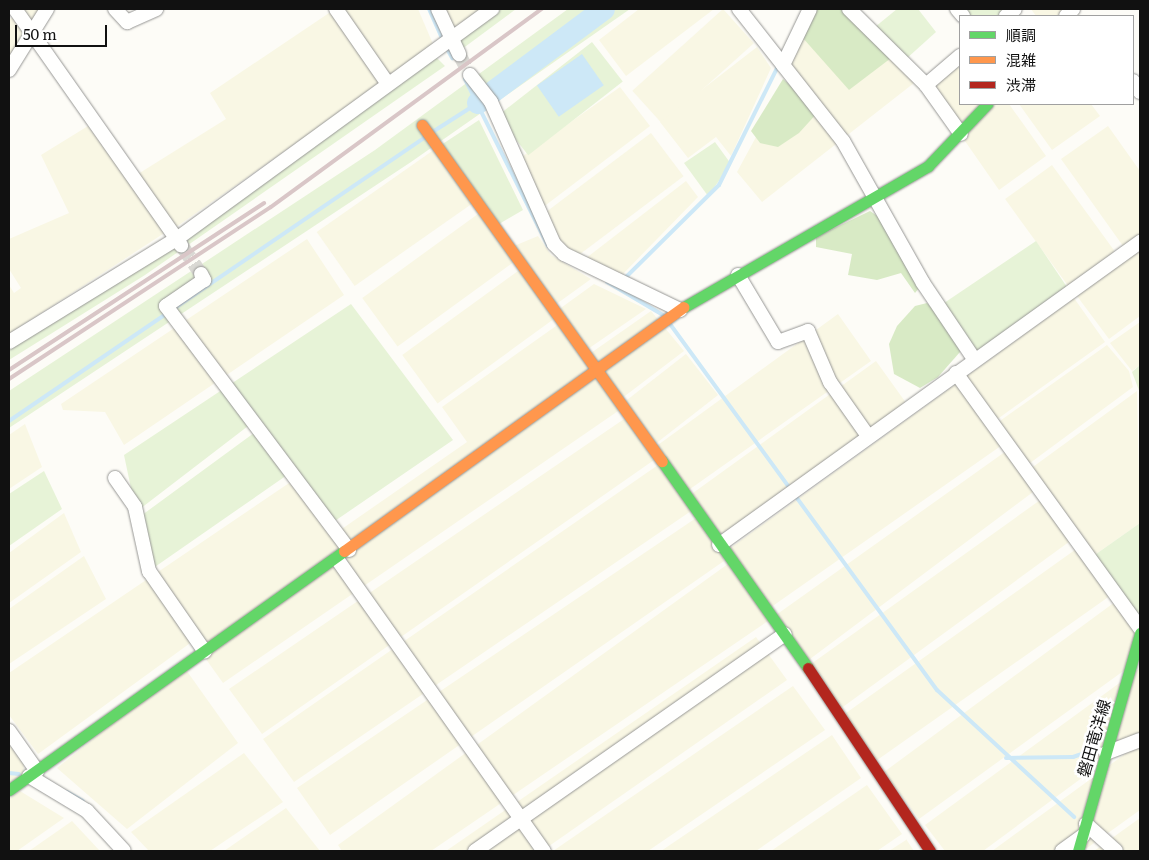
<!DOCTYPE html>
<html>
<head>
<meta charset="utf-8">
<style>
  body { margin:0 }
  #map { position:relative; width:1149px; height:860px; overflow:hidden; background:#fdfcf7; font-family:Literata,"Noto Sans JP",serif }
  div>[style] { position:absolute }
  .farmland>* { inset:0; background:#f9f7e4; transform-origin:0 0 }
  .green>* { inset:0; background:#e7f3d7; transform-origin:0 0 }
  .forest>* { inset:0; background:#d8eac5 }
  .water>* { inset:0; background:#cde8f7; transform-origin:0 0 }
  .stream>* { height:4px; margin:-2px; padding:0 2px; transform-origin:2px; border-radius:2px; background:#cde8f7 }
  .river>* { height:22px; margin:-11px; padding:0 11px; transform-origin:11px; border-radius:11px; background:#cde8f7 }
  .street-tunnel>* { height:14px; margin-top:-7px; transform-origin:0; background:repeating-linear-gradient(90deg,#dad9d4 0 14px,transparent 0 21px) }
  .roads { filter:drop-shadow(0 0 1px #979795) drop-shadow(0 0 1px #979795) }
  .street>* { height:14px; margin:-7px; padding:0 7px; transform-origin:7px; border-radius:7px; background:#fffffe }
  .fast>* { height:11px; margin:-5.5px; padding:0 5.5px; transform-origin:5.5px; border-radius:5.5px; background:#63d668 }
  .slow>* { height:11px; margin:-5.5px; padding:0 5.5px; transform-origin:5.5px; border-radius:5.5px; background:#ff974d }
  .jam>* { height:11px; margin:-5.5px; padding:0 5.5px; transform-origin:5.5px; border-radius:5.5px; background:#b3261e }
  .rail>* { height:4px; margin:-2px; padding:0 2px; transform-origin:2px; border-radius:2px; background:#d9c6c7 }
  span { translate:-50% -50%; white-space:nowrap; text-align:center; line-height:1.15; -webkit-text-stroke:5px #fff; paint-order:stroke }
  .street-label { font-size:16px; color:#111 }
  .frame { position:absolute; inset:0; border:10px solid #111; pointer-events:none }
  .legend { position:absolute; left:959px; top:15px; width:175px; height:90px; box-sizing:border-box; background:#fff; border:1px solid #a0a0a0; margin:0; padding:6px 9px; list-style:none; font-size:15px; color:#111 }
  .legend li { display:flex; align-items:center; gap:10px; height:25px }
  .legend b { width:25px; border:1px solid #a0a0a0 }
  .scale { position:absolute; left:15px; top:25px; width:92px; height:22px; box-sizing:border-box; border:2px solid #111; border-top:0; padding-left:6px; font-size:15px; line-height:18px; white-space:nowrap; color:#111; -webkit-text-stroke:4px #fff; paint-order:stroke }
</style>
</head>
<body>
<div id="map">
  <div class="farmland">
    <div style="clip-path:polygon(24px 9px,45px 9px,9px 61px,9px 20px)"></div>
    <div style="clip-path:polygon(343px 9px,418px 9px,433px 44px,387px 78px)"></div>
    <div style="clip-path:polygon(438px 9px,489px 9px,451px 35px)"></div>
    <div style="clip-path:polygon(639px 9px,714px 9px,626px 76px,599px 40px)"></div>
    <div style="left:723px;top:9px;width:46px;height:122px;rotate:48deg"></div>
    <div style="clip-path:polygon(1031px 9px,1073px 9px,1079px 16px,1036px 16px)"></div>
    <div style="clip-path:polygon(332px 11px,381px 84px,176px 227px,138px 174px,226px 119px,210px 93px)"></div>
    <div style="clip-path:polygon(802px 37px,895px 55px,916px 76px,914px 83px,762px 202px,737px 172px,756px 137px,760px 143px,819px 111px,785px 68px)"></div>
    <div style="clip-path:polygon(757px 47px,771px 68px,731px 156px,716px 137px,688px 158px,660px 122px)"></div>
    <div style="clip-path:polygon(960px 56px,960px 104px,1009px 104px,1046px 156px,999px 190px,926px 85px)"></div>
    <div style="clip-path:polygon(620px 87px,650px 126px,538px 211px,516px 161px)"></div>
    <div style="clip-path:polygon(1019px 104px,1091px 104px,1100px 116px,1052px 150px)"></div>
    <div style="clip-path:polygon(88px 126px,166px 232px,9px 334px,9px 285px,14px 293px,21px 288px,9px 269px,9px 239px,69px 213px,41px 155px)"></div>
    <div style="clip-path:polygon(1108px 126px,1140px 171px,1140px 234px,1123px 246px,1061px 159px)"></div>
    <div style="left:651px;top:133px;width:54px;height:138px;rotate:53deg"></div>
    <div style="left:438px;top:147px;width:66px;height:148px;rotate:55deg"></div>
    <div style="left:1052px;top:165px;width:107px;height:58px;rotate:54deg"></div>
    <div style="clip-path:polygon(686px 181px,698px 197px,621px 276px,581px 262px)"></div>
    <div style="left:482px;top:211px;width:60px;height:148px;rotate:54deg"></div>
    <div style="clip-path:polygon(538px 236px,551px 255px,591px 279px,555px 305px,514px 246px)"></div>
    <div style="clip-path:polygon(307px 239px,344px 295px,124px 445px,105px 412px,63px 410px,61px 404px)"></div>
    <div style="clip-path:polygon(1140px 250px,1140px 316px,1109px 339px,1077px 296px)"></div>
    <div style="left:522px;top:268px;width:60px;height:148px;rotate:54deg"></div>
    <div style="clip-path:polygon(594px 284px,646px 309px,585px 351px,588px 355px,651px 311px,684px 351px,617px 402px,621px 409px,223px 683px,193px 641px,38px 754px,9px 715px,9px 673px,295px 479px,336px 533px,467px 442px,442px 407px,563px 321px,558px 310px)"></div>
    <div style="clip-path:polygon(1074px 298px,1105px 342px,992px 423px,1005px 443px,767px 610px,769px 620px,1009px 449px,1026px 472px,1137px 391px,1140px 523px,1089px 559px,1114px 593px,873px 763px,839px 718px,1079px 547px,1073px 539px,836px 712px,804px 669px,1043px 498px,1037px 489px,802px 665px,768px 621px,431px 851px,342px 851px,338px 845px,732px 561px,725px 552px)"></div>
    <div style="clip-path:polygon(838px 314px,871px 361px,683px 494px,686px 498px,876px 361px,909px 407px,718px 542px,724px 561px,330px 835px,297px 788px,699px 516px,694px 509px,294px 782px,263px 739px,658px 465px,654px 460px,262px 734px,229px 689px,627px 417px,651px 450px)"></div>
    <div style="clip-path:polygon(1140px 322px,1140px 365px,1132px 371px,1110px 343px)"></div>
    <div style="clip-path:polygon(1107px 345px,1129px 371px,1133px 387px,1026px 466px,997px 423px)"></div>
    <div style="left:686px;top:354px;width:52px;height:83px;rotate:52deg"></div>
    <div style="clip-path:polygon(25px 424px,42px 467px,9px 489px,9px 435px)"></div>
    <div style="clip-path:polygon(64px 513px,81px 552px,9px 603px,9px 553px)"></div>
    <div style="clip-path:polygon(84px 556px,106px 599px,9px 664px,9px 609px)"></div>
    <div style="clip-path:polygon(1119px 599px,1140px 623px,1140px 659px,919px 819px,884px 772px)"></div>
    <div style="clip-path:polygon(756px 637px,787px 680px,542px 851px,446px 851px)"></div>
    <div style="clip-path:polygon(184px 667px,238px 743px,127px 829px,57px 768px)"></div>
    <div style="clip-path:polygon(1140px 668px,1140px 735px,983px 851px,945px 851px,925px 825px)"></div>
    <div style="clip-path:polygon(793px 686px,825px 730px,648px 851px,553px 851px)"></div>
    <div style="clip-path:polygon(832px 735px,861px 778px,756px 851px,661px 851px)"></div>
    <div style="clip-path:polygon(1140px 743px,1140px 810px,1083px 851px,992px 851px)"></div>
    <div style="clip-path:polygon(9px 744px,24px 765px,23px 774px,9px 784px)"></div>
    <div style="clip-path:polygon(244px 753px,283px 802px,210px 851px,149px 851px,131px 832px)"></div>
    <div style="clip-path:polygon(867px 785px,902px 834px,877px 851px,771px 851px)"></div>
    <div style="clip-path:polygon(20px 791px,64px 818px,17px 851px,9px 851px,9px 799px)"></div>
    <div style="clip-path:polygon(286px 808px,320px 851px,224px 851px)"></div>
    <div style="clip-path:polygon(1140px 818px,1140px 851px,1094px 851px)"></div>
    <div style="clip-path:polygon(72px 821px,100px 851px,29px 851px)"></div>
    <div style="clip-path:polygon(906px 839px,914px 851px,889px 851px,906px 840px)"></div>
  </div>
  <div class="green">
    <div style="clip-path:polygon(492px 9px,516px 9px,458px 52px,452px 39px)"></div>
    <div style="clip-path:polygon(568px 9px,630px 9px,411px 162px,9px 428px,9px 391px,375px 150px)"></div>
    <div style="clip-path:polygon(897px 9px,918px 9px,936px 32px,906px 59px,875px 27px)"></div>
    <div style="clip-path:polygon(959px 9px,1007px 9px,998px 16px,965px 16px)"></div>
    <div style="left:592px;top:42px;width:50px;height:120px;rotate:52deg"></div>
    <div style="clip-path:polygon(432px 53px,445px 66px,145px 275px,9px 360px,9px 342px,175px 240px)"></div>
    <div style="clip-path:polygon(479px 120px,523px 210px,494px 227px,438px 147px)"></div>
    <div style="clip-path:polygon(715px 142px,731px 164px,708px 196px,684px 163px)"></div>
    <div style="left:1036px;top:241px;width:62px;height:118px;rotate:56deg"></div>
    <div style="clip-path:polygon(351px 304px,453px 440px,329px 525px,290px 473px,149px 571px,138px 518px,258px 430px,252px 423px,136px 512px,124px 455px)"></div>
    <div style="clip-path:polygon(1140px 365px,1140px 393px,1132px 372px)"></div>
    <div style="clip-path:polygon(44px 471px,62px 509px,9px 546px,9px 494px)"></div>
    <div style="clip-path:polygon(1140px 523px,1140px 608px,1138px 617px,1089px 559px)"></div>
  </div>
  <div class="forest">
    <div style="clip-path:polygon(815px 9px,849px 9px,895px 55px,849px 90px,802px 37px)"></div>
    <div style="clip-path:polygon(783px 79px,819px 111px,799px 133px,778px 147px,760px 143px,751px 131px)"></div>
    <div style="clip-path:polygon(870px 211px,892px 226px,923px 283px,915px 293px,901px 273px,877px 280px,848px 275px,852px 254px,816px 247px,816px 237px)"></div>
    <div style="clip-path:polygon(927px 303px,961px 340px,960px 352px,938px 377px,920px 388px,894px 374px,889px 344px,897px 326px,915px 306px)"></div>
  </div>
  <div class="water">
    <div style="left:582px;top:54px;width:38px;height:55px;rotate:55deg"></div>
  </div>
  <div class="stream">
    <div style="left:429px;top:9px;width:35px;rotate:66deg"></div>
    <div style="left:446px;top:47px;width:13px;rotate:61deg"></div>
    <div style="left:465px;top:79px;width:186px;rotate:63.6deg"></div>
    <div style="left:434px;top:131px;width:52px;rotate:-32.5deg"></div>
    <div style="left:623px;top:280px;width:135px;rotate:-44.7deg"></div>
    <div style="left:719px;top:185px;width:135px;rotate:-63.6deg"></div>
    <div style="left:607px;top:282px;width:65px;rotate:30.5deg"></div>
    <div style="left:670px;top:324px;width:453px;rotate:53.9deg"></div>
    <div style="left:937px;top:690px;width:187px;rotate:42.8deg"></div>
    <div style="left:9px;top:421px;width:502px;rotate:-34.29deg"></div>
    <div style="left:1006px;top:758px;width:67px;rotate:-0.9deg"></div>
    <div style="left:1073px;top:757px;width:24px;rotate:-19deg"></div>
    <div style="left:9px;top:773px;width:10px;rotate:6deg"></div>
    <div style="left:67px;top:792px;width:18px;rotate:29deg"></div>
  </div>
  <div class="river">
    <div style="left:478px;top:103px;width:157px;rotate:-36.7deg"></div>
  </div>
  <div class="street-tunnel">
    <div style="left:459px;top:54px;width:24px;rotate:62deg"></div>
    <div style="left:182px;top:246px;width:34px;rotate:56deg"></div>
  </div>
  <div class="roads">
    <div class="street">
      <div style="left:15px;top:9px;width:289px;rotate:54.9deg"></div>
      <div style="left:115px;top:9px;width:18px;rotate:47deg"></div>
      <div style="left:127px;top:22px;width:32px;rotate:-24deg"></div>
      <div style="left:336px;top:9px;width:91px;rotate:55.3deg"></div>
      <div style="left:438px;top:9px;width:50px;rotate:65deg"></div>
      <div style="left:739px;top:9px;width:168px;rotate:51.8deg"></div>
      <div style="left:843px;top:141px;width:163px;rotate:60.6deg"></div>
      <div style="left:923px;top:283px;width:92px;rotate:56.1deg"></div>
      <div style="left:849px;top:9px;width:108px;rotate:44.6deg"></div>
      <div style="left:926px;top:85px;width:60px;rotate:54.5deg"></div>
      <div style="left:957px;top:9px;width:9px;rotate:49deg"></div>
      <div style="left:1006px;top:16px;width:11px;rotate:-38deg"></div>
      <div style="left:1066px;top:16px;width:10px;rotate:-45deg"></div>
      <div style="left:783px;top:65px;width:62px;rotate:-64.3deg"></div>
      <div style="left:9px;top:70px;width:72px;rotate:-58.1deg"></div>
      <div style="left:470px;top:75px;width:34px;rotate:52deg"></div>
      <div style="left:491px;top:102px;width:155px;rotate:66.1deg"></div>
      <div style="left:554px;top:244px;width:14px;rotate:45deg"></div>
      <div style="left:564px;top:254px;width:129px;rotate:25.8deg"></div>
      <div style="left:1133px;top:81px;width:13px;rotate:58deg"></div>
      <div style="left:926px;top:85px;width:45px;rotate:-40.5deg"></div>
      <div style="left:201px;top:274px;width:7px;rotate:63deg"></div>
      <div style="left:204px;top:280px;width:46px;rotate:145.6deg"></div>
      <div style="left:166px;top:306px;width:305px;rotate:53.1deg"></div>
      <div style="left:738px;top:275px;width:78px;rotate:59.2deg"></div>
      <div style="left:778px;top:342px;width:32px;rotate:-20deg"></div>
      <div style="left:808px;top:331px;width:56px;rotate:66.7deg"></div>
      <div style="left:830px;top:382px;width:66px;rotate:54.9deg"></div>
      <div style="left:9px;top:342px;width:198px;rotate:-31.6deg"></div>
      <div style="left:178px;top:238px;width:389px;rotate:-36.1deg"></div>
      <div style="left:956px;top:373px;width:314px;rotate:54.2deg"></div>
      <div style="left:115px;top:478px;width:35px;rotate:55deg"></div>
      <div style="left:135px;top:507px;width:66px;rotate:77.7deg"></div>
      <div style="left:149px;top:571px;width:98px;rotate:55.3deg"></div>
      <div style="left:719px;top:545px;width:519px;rotate:-35.74deg"></div>
      <div style="left:337px;top:559px;width:358px;rotate:54.7deg"></div>
      <div style="left:9px;top:731px;width:49px;rotate:55deg"></div>
      <div style="left:1106px;top:753px;width:36px;rotate:-21deg"></div>
      <div style="left:29px;top:776px;width:68px;rotate:31.1deg"></div>
      <div style="left:87px;top:811px;width:54px;rotate:47.2deg"></div>
      <div style="left:1086px;top:824px;width:40px;rotate:42deg"></div>
      <div style="left:475px;top:851px;width:378px;rotate:-35deg"></div>
      <div style="left:1062px;top:851px;width:26px;rotate:-36deg"></div>
    </div>
    <div class="fast">
      <div style="left:684px;top:307px;width:282px;rotate:-30deg"></div>
      <div style="left:928px;top:166px;width:86px;rotate:-46.4deg"></div>
      <div style="left:662px;top:461px;width:253px;rotate:54.8deg"></div>
      <div style="left:9px;top:790px;width:412px;rotate:-35.5deg"></div>
      <div style="left:1078px;top:851px;width:227px;rotate:-74.1deg"></div>
    </div>
    <div class="slow">
      <div style="left:422px;top:125px;width:413px;rotate:54.5deg"></div>
      <div style="left:344px;top:551px;width:418px;rotate:-35.7deg"></div>
    </div>
    <div class="jam">
      <div style="left:808px;top:668px;width:220px;rotate:56.3deg"></div>
    </div>
  </div>
  <div class="rail">
    <div style="left:9px;top:370px;width:305px;rotate:-33.2deg"></div>
    <div style="left:9px;top:379px;width:313px;rotate:-33.3deg"></div>
    <div style="left:271px;top:207px;width:336px;rotate:-36.2deg"></div>
  </div>
  <div class="street-label">
    <span style="left:1093px;top:738px;rotate:-74deg">磐田竜洋線</span>
  </div>
  <div class="frame"></div>
  <ul class="legend">
  <li><b style="height:6px;background:#63d668"></b>順調</li>
  <li><b style="height:6px;background:#ff974d"></b>混雑</li>
  <li><b style="height:6px;background:#b3261e"></b>渋滞</li>
  </ul>
  <div class="scale">50 m</div>
</div>
</body>
</html>
